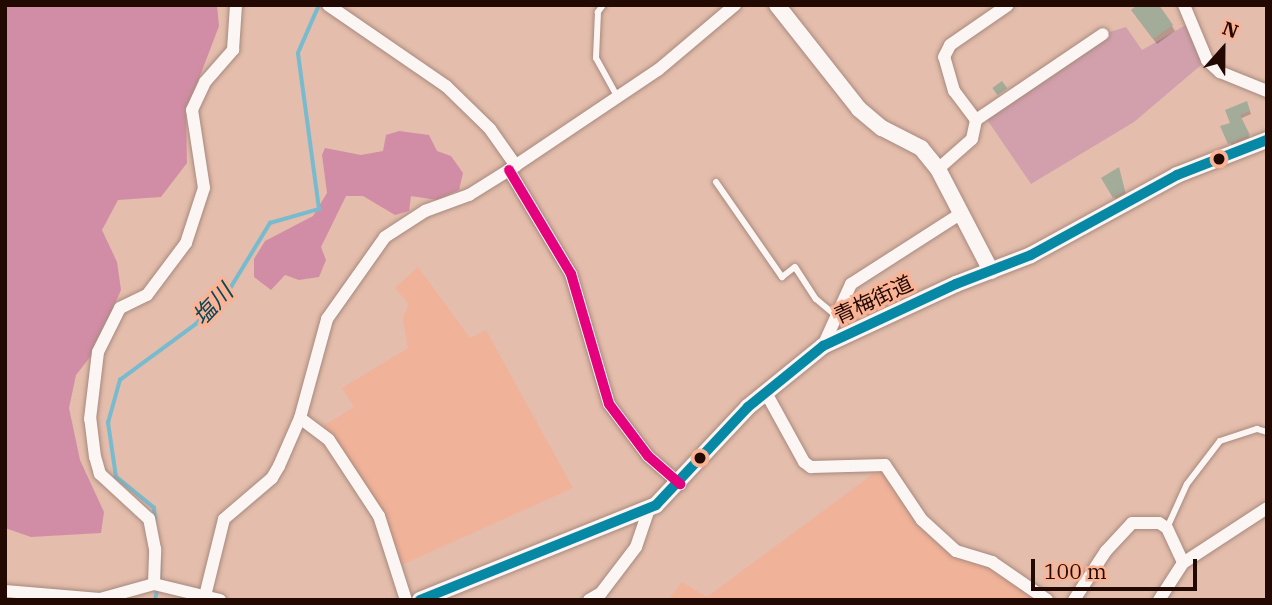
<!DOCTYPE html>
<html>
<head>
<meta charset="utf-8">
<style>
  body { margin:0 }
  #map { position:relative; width:1272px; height:605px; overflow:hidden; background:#e4bdac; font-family:"IBM Plex Serif","Noto Sans JP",serif }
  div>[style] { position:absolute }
  .built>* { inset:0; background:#f0b299 }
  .green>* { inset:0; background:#d2a0ac }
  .forest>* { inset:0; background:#d28da6 }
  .shadow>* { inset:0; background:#0003 }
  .stream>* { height:3.5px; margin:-1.75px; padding:0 1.75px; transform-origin:1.75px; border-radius:1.75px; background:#79bbce }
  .building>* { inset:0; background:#a3ab99; transform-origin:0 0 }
  .roads { filter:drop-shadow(0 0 2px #a7897d) drop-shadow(0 0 2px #a7897d) }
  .lane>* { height:6px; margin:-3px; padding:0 3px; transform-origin:3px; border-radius:3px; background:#fbf5f3 }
  .street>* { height:12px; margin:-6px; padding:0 6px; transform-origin:6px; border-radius:6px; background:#fbf5f3 }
  .secondary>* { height:16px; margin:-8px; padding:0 8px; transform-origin:8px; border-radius:8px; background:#fbf5f3 }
  .bus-1>* { height:10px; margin:-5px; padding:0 5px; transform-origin:5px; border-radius:5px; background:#0789a5 }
  .bus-2>* { height:10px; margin:-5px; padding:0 5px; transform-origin:5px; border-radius:5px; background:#e5007d }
  .dots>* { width:19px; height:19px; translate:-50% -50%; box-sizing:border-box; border:4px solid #fbb395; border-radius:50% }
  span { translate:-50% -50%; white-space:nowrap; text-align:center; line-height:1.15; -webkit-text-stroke:6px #fbb395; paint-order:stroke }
  .street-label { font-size:21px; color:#220902 }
  .water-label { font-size:23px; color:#04485b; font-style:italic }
  .frame { position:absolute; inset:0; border:7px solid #220902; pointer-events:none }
  .north { position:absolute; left:1188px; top:14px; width:70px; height:70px; -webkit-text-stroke:5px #fbb395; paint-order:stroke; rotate:21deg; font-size:19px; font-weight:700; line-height:28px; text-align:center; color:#220902 }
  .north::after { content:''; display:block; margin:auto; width:24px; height:32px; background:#220902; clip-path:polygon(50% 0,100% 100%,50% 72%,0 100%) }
  .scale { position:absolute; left:1031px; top:559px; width:166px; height:32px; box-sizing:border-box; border:4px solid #220902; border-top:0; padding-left:9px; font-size:21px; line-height:24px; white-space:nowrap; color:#220902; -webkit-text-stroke:5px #fbb395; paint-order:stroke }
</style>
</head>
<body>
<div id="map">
  <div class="built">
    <div style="clip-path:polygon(418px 267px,470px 338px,486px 330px,573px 488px,399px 566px,380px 514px,348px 457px,323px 426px,354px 407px,342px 388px,408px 348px,403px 318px,409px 304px,395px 288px)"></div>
    <div style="clip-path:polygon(885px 465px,922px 520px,956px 551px,992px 562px,1047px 600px,668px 600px,682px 582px,707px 597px)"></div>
  </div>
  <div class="green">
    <div style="clip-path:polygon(1191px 22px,1207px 60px,1134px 122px,1031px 184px,984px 115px,1103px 34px,1126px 27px,1142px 50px)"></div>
  </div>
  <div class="forest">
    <div style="clip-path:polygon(5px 5px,217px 5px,219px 26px,186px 113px,187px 163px,161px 197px,118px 200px,102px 230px,117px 262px,121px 290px,94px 352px,76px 375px,69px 408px,80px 460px,104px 512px,101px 533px,31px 537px,5px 528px)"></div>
    <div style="clip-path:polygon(399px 131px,429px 135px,437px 151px,451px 156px,463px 173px,459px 190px,437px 200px,411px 196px,409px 211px,395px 215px,363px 196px,346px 196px,321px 247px,326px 260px,319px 277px,299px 280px,285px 275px,271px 290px,254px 277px,254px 259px,265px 241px,313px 216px,327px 193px,322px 155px,325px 148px,361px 155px,383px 151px,386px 135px)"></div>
  </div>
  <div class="shadow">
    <div style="clip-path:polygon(1136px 16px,1172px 26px,1175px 31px,1157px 44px)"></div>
    <div style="clip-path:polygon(1248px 106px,1251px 114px,1240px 119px,1250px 139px,1232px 146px,1222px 127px,1232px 124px,1227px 111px)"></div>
    <div style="clip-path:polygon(1120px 173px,1126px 195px,1116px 200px,1103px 178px)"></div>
  </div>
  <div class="stream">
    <div style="left:155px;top:520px;width:12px;rotate:-95deg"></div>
    <div style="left:154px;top:508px;width:49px;rotate:-140.8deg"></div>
    <div style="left:116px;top:477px;width:55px;rotate:-98.4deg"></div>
    <div style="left:108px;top:423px;width:45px;rotate:-74.4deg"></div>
    <div style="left:120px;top:380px;width:94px;rotate:-36.4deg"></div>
    <div style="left:196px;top:324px;width:51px;rotate:-46.6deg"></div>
    <div style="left:231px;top:287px;width:75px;rotate:-58.6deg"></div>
    <div style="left:270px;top:223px;width:51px;rotate:-15.9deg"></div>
    <div style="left:319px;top:209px;width:157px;rotate:-97.7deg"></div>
    <div style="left:298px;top:53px;width:52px;rotate:-66.4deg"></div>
    <div style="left:160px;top:579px;width:17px;rotate:-90deg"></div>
    <div style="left:155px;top:600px;width:14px;rotate:-78deg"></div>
  </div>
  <div class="building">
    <div style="clip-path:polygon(1137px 5px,1159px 5px,1173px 25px,1153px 39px,1131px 10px)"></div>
    <div style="left:1002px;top:81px;width:9px;height:12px;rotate:54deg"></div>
    <div style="clip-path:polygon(1247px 101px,1250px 111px,1240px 115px,1250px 135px,1228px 144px,1220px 126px,1230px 123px,1225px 110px)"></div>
    <div style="clip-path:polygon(1119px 167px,1125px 191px,1113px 198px,1101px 178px)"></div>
  </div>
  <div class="roads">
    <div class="lane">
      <div style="left:603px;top:5px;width:9px;rotate:126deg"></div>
      <div style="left:598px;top:12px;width:46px;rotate:92.5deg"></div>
      <div style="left:596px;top:58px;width:43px;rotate:61.1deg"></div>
      <div style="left:716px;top:182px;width:116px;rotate:55.2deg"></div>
      <div style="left:782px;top:277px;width:16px;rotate:-38deg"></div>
      <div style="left:795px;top:267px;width:38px;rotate:57deg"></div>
      <div style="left:816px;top:299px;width:26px;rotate:40deg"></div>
      <div style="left:1167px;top:528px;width:48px;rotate:-65.6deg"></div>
      <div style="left:1187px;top:484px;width:54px;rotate:-52.5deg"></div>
      <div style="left:1220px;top:441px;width:39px;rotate:-18deg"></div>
      <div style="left:1257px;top:429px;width:10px;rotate:17deg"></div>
    </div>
    <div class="street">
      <div style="left:328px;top:5px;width:143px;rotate:34.5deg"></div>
      <div style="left:446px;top:86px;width:62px;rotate:44.3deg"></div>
      <div style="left:490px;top:129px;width:45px;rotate:54.9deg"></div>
      <div style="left:1184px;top:5px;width:60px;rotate:67.3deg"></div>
      <div style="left:1207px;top:60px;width:18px;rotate:43deg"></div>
      <div style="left:1220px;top:72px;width:51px;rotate:22deg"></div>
      <div style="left:976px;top:120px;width:153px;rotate:-34.1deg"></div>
      <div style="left:938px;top:169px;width:45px;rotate:-41.4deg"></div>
      <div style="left:972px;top:139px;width:19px;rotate:-78deg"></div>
      <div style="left:976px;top:120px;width:36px;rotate:-127deg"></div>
      <div style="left:954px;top:91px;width:35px;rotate:-106deg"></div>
      <div style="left:944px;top:57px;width:13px;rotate:-63deg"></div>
      <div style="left:950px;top:45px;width:70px;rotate:-34.6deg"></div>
      <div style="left:509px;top:170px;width:121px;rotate:59.2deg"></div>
      <div style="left:571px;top:274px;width:135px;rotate:73.7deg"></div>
      <div style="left:609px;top:404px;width:65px;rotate:53.1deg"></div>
      <div style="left:648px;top:456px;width:43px;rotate:41.2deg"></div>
      <div style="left:823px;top:346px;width:68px;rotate:-65.7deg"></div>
      <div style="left:851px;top:284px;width:130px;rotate:-32.7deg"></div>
      <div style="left:765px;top:391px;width:81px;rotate:61.2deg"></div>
      <div style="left:804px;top:462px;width:9px;rotate:36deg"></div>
      <div style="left:811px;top:467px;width:74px;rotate:-1.5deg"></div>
      <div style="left:885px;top:465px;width:66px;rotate:56.1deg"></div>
      <div style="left:922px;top:520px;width:46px;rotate:42.4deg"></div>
      <div style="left:956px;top:551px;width:38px;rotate:17deg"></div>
      <div style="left:992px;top:562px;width:67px;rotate:34.6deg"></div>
      <div style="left:300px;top:418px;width:36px;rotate:37deg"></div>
      <div style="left:329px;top:440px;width:91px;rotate:56.7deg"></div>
      <div style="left:379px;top:516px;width:88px;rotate:72.2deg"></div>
      <div style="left:154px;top:584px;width:35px;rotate:-88deg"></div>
      <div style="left:155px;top:549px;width:31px;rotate:-101deg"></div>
      <div style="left:149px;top:519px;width:67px;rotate:-137.4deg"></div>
      <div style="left:100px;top:474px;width:18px;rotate:-106deg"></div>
      <div style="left:95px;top:457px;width:38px;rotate:-97deg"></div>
      <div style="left:90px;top:419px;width:67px;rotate:-83.2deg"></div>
      <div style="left:98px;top:352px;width:49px;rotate:-63.4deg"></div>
      <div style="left:120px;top:308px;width:30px;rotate:-26deg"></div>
      <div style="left:147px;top:295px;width:65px;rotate:-53.1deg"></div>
      <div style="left:186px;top:243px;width:58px;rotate:-71.9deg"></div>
      <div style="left:204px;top:188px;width:79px;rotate:-98.7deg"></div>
      <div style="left:192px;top:110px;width:31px;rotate:-65deg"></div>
      <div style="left:205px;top:82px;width:43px;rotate:-48.8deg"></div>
      <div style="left:233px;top:50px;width:45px;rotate:-86.2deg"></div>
      <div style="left:5px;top:591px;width:95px;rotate:4.8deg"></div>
      <div style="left:100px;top:599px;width:56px;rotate:-15.5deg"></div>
      <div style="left:154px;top:584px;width:68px;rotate:13.6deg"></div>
      <div style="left:204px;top:600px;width:83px;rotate:-76.1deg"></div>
      <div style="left:224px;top:519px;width:63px;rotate:-40.5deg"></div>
      <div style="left:272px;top:478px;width:14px;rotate:-60deg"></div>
      <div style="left:279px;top:466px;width:52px;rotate:-66.4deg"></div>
      <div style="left:300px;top:418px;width:103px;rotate:-74.7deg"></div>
      <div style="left:327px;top:319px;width:100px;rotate:-54.7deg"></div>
      <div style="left:385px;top:237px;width:48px;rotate:-33deg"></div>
      <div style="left:425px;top:211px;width:47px;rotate:-20deg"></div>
      <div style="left:469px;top:195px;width:47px;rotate:-32deg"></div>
      <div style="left:509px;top:170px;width:179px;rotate:-33.9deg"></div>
      <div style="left:658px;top:70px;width:101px;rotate:-40.2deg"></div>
      <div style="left:589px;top:600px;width:14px;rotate:-30deg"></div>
      <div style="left:601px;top:593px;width:58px;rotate:-52.7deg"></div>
      <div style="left:636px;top:547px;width:40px;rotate:-71.1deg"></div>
      <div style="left:1074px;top:600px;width:59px;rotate:-56.9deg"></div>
      <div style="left:1106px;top:551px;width:38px;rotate:-47deg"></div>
      <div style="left:1132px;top:523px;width:27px"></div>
      <div style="left:1159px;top:523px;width:9px;rotate:32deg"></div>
      <div style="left:1167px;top:528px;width:38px;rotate:65deg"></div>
      <div style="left:1159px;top:600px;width:44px;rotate:-57deg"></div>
      <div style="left:1183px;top:563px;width:100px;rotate:-33.2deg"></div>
    </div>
    <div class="secondary">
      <div style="left:777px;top:5px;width:132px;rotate:51.7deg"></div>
      <div style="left:859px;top:109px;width:30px;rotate:40deg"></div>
      <div style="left:882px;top:128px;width:44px;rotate:27.1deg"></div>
      <div style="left:921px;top:148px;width:27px;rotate:51deg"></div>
      <div style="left:938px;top:169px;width:115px;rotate:62.5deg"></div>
      <div style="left:420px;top:600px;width:254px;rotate:-21.9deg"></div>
      <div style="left:656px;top:505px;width:134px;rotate:-46.8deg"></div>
      <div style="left:748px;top:407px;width:97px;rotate:-39.1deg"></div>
      <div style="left:823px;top:346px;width:147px;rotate:-25deg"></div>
      <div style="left:956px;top:284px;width:80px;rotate:-21.1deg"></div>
      <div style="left:1031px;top:255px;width:166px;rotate:-28.7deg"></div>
      <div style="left:1177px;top:175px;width:97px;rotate:-21.3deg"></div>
    </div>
  </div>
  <div class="bus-1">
    <div style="left:420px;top:600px;width:254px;rotate:-21.9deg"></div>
    <div style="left:656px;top:505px;width:134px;rotate:-46.8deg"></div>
    <div style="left:748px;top:407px;width:97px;rotate:-39.1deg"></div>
    <div style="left:823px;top:346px;width:147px;rotate:-25deg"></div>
    <div style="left:956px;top:284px;width:80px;rotate:-21.1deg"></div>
    <div style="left:1031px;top:255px;width:166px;rotate:-28.7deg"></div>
    <div style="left:1177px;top:175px;width:97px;rotate:-21.3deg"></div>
  </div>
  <div class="bus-2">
    <div style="left:509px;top:170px;width:121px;rotate:59.2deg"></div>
    <div style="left:571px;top:274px;width:135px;rotate:73.7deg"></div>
    <div style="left:609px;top:404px;width:65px;rotate:53.1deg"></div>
    <div style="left:648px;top:456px;width:43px;rotate:41.2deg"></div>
  </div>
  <div class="dots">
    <div style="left:1219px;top:159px;background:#220902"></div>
    <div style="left:700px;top:458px;background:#220902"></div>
  </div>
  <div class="street-label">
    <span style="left:873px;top:299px;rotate:-25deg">青梅街道</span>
  </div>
  <div class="water-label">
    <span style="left:212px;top:304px;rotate:-47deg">塩川</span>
  </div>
  <div class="frame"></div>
  <div class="north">N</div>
  <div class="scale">100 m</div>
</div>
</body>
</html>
